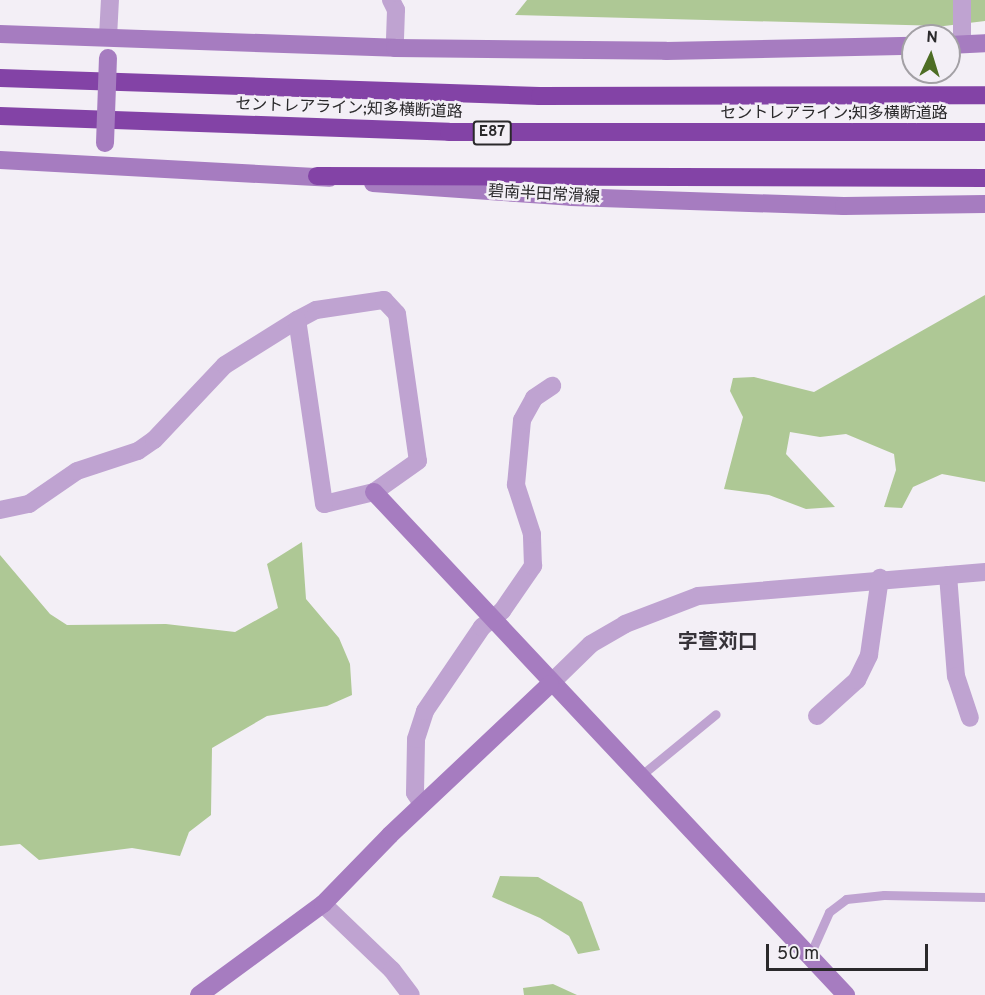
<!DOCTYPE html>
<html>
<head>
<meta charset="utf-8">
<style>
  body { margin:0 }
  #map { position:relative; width:985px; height:995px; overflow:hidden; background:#f3eff6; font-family:Overpass,"Noto Sans JP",sans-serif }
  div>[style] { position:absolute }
  .green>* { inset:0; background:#aec895 }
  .lane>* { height:9px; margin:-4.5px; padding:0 4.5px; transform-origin:4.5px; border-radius:4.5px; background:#bfa3d1 }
  .street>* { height:18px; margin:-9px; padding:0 9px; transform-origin:9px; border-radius:9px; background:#bfa3d1 }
  .secondary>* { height:18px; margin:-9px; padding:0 9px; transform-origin:9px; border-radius:9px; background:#a67cc0 }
  .highway>* { height:18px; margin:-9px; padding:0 9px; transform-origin:9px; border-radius:9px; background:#8343a6 }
  .secondary-bridge>* { height:18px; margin:-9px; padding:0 9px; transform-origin:9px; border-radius:9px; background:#a67cc0 }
  span { translate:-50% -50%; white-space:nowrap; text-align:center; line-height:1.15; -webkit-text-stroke:5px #f3eff6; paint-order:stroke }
  .shield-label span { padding:2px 4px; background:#f3eff6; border:2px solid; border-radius:4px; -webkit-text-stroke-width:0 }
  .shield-label { font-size:15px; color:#2a292b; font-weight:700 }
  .street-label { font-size:16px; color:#2a292b }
  .quarter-label { font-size:20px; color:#373339; font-weight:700 }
  .north { position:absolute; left:901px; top:24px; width:60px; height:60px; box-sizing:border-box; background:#f3eff6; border:2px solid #a3a0a5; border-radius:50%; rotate:4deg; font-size:16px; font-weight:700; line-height:24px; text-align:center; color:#2a292b }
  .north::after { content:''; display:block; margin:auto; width:21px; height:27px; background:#4d6d24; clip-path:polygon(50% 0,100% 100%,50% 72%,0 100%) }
  .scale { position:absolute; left:766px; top:944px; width:162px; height:27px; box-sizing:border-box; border:3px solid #2a292b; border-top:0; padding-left:8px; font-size:18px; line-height:21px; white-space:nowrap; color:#2a292b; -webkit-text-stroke:4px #f3eff6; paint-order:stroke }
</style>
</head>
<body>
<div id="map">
  <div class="green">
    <div style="clip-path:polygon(527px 0,985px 0,985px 21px,944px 26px,515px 15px)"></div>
    <div style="clip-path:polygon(985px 295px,985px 482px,942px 474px,913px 487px,902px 508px,884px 507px,896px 470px,894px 454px,846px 434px,820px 437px,790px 432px,786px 454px,835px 507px,806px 509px,769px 495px,724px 489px,743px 417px,730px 391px,733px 378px,754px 377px,814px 392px)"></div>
    <div style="clip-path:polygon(302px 542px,306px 599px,339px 638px,350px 664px,352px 695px,327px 706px,267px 716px,212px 748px,211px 815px,189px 832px,180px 856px,132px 848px,39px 860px,20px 844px,0 846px,0 555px,50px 614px,67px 625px,166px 624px,235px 632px,278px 608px,267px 564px)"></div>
    <div style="clip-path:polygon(500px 876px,538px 877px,582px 902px,600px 950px,578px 954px,569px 936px,540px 918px,492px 897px)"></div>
    <div style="clip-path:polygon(553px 984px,577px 995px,524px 995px,523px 988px)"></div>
  </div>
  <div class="lane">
    <div style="left:639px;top:777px;width:99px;rotate:-39.3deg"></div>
    <div style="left:809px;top:957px;width:49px;rotate:-66deg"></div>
    <div style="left:829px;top:912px;width:21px;rotate:-37deg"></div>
    <div style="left:846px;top:899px;width:38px;rotate:-6deg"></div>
    <div style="left:884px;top:895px;width:101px;rotate:1.1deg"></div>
  </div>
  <div class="street">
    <div style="left:391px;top:0;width:11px;rotate:63deg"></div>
    <div style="left:396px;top:10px;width:38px;rotate:92deg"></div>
    <div style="left:108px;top:37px;width:37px;rotate:-87deg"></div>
    <div style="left:962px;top:44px;width:44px;rotate:-90deg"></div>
    <div style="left:0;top:510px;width:30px;rotate:-12deg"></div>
    <div style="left:29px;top:504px;width:58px;rotate:-34.5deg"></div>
    <div style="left:77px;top:471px;width:64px;rotate:-18.2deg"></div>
    <div style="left:138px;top:451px;width:19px;rotate:-35deg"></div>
    <div style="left:154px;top:440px;width:103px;rotate:-46.6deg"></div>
    <div style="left:225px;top:365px;width:85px;rotate:-32deg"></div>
    <div style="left:297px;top:320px;width:21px;rotate:-28deg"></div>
    <div style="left:316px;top:310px;width:69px;rotate:-8.4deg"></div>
    <div style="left:384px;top:300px;width:19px;rotate:47deg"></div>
    <div style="left:397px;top:314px;width:148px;rotate:81.9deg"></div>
    <div style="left:418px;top:461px;width:54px;rotate:144.8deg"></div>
    <div style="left:374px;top:492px;width:51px;rotate:166.5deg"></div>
    <div style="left:324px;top:504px;width:186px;rotate:-98.3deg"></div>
    <div style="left:948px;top:575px;width:101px;rotate:85.5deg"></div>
    <div style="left:956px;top:676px;width:44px;rotate:71.6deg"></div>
    <div style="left:550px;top:684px;width:57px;rotate:-44.3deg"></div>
    <div style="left:591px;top:644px;width:39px;rotate:-30deg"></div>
    <div style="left:625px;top:624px;width:78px;rotate:-21deg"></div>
    <div style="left:698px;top:596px;width:288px;rotate:-4.8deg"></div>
    <div style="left:817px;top:716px;width:54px;rotate:-42deg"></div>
    <div style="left:857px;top:680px;width:28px;rotate:-64deg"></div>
    <div style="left:869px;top:655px;width:78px;rotate:-81.9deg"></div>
    <div style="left:422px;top:804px;width:13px;rotate:-122deg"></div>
    <div style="left:415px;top:793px;width:54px;rotate:-88.9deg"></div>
    <div style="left:416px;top:739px;width:29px;rotate:-72deg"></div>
    <div style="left:425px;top:711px;width:102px;rotate:-55.8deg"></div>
    <div style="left:482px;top:627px;width:26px;rotate:-39deg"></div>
    <div style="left:502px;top:611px;width:55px;rotate:-55.4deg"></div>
    <div style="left:533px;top:566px;width:32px;rotate:-92deg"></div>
    <div style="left:532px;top:534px;width:52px;rotate:-108.1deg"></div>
    <div style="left:516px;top:485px;width:65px;rotate:-84.7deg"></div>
    <div style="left:522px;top:420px;width:25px;rotate:-61deg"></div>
    <div style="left:534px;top:398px;width:22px;rotate:-34deg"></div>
    <div style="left:323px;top:904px;width:95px;rotate:43.7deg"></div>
    <div style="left:392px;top:970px;width:31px;rotate:53deg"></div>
  </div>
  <div class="secondary">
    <div style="left:0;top:34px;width:395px;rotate:2deg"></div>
    <div style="left:395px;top:48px;width:271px;rotate:0.6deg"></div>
    <div style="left:666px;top:51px;width:247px;rotate:-1.2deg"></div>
    <div style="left:949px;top:45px;width:36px;rotate:-3deg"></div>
    <div style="left:0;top:160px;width:330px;rotate:3.1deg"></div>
    <div style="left:373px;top:183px;width:198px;rotate:4deg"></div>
    <div style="left:571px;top:197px;width:273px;rotate:1.9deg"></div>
    <div style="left:844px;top:206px;width:141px;rotate:-0.8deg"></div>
    <div style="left:374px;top:492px;width:690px;rotate:46.82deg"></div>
    <div style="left:199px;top:995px;width:154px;rotate:-36.3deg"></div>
    <div style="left:323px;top:904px;width:96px;rotate:-45.8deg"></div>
    <div style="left:390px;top:835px;width:220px;rotate:-43.3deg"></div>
  </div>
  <div class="highway">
    <div style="left:0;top:78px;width:540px;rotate:1.91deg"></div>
    <div style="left:540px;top:96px;width:445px;rotate:-0.1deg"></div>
    <div style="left:0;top:116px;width:449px;rotate:2deg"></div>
    <div style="left:449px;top:132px;width:536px"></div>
    <div style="left:317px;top:176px;width:668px;rotate:0.17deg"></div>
  </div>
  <div class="secondary-bridge">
    <div style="left:105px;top:143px;width:85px;rotate:-88deg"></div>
  </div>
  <div class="shield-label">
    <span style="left:492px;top:133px">E87</span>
  </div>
  <div class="street-label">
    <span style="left:349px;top:109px;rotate:2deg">セントレアライン;知多横断道路</span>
    <span style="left:834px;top:114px">セントレアライン;知多横断道路</span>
    <span style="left:544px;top:195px;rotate:3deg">碧南半田常滑線</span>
  </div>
  <div class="quarter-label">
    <span style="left:718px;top:643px">字萱苅口</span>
  </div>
  <div class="north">N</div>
  <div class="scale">50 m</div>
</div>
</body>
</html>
